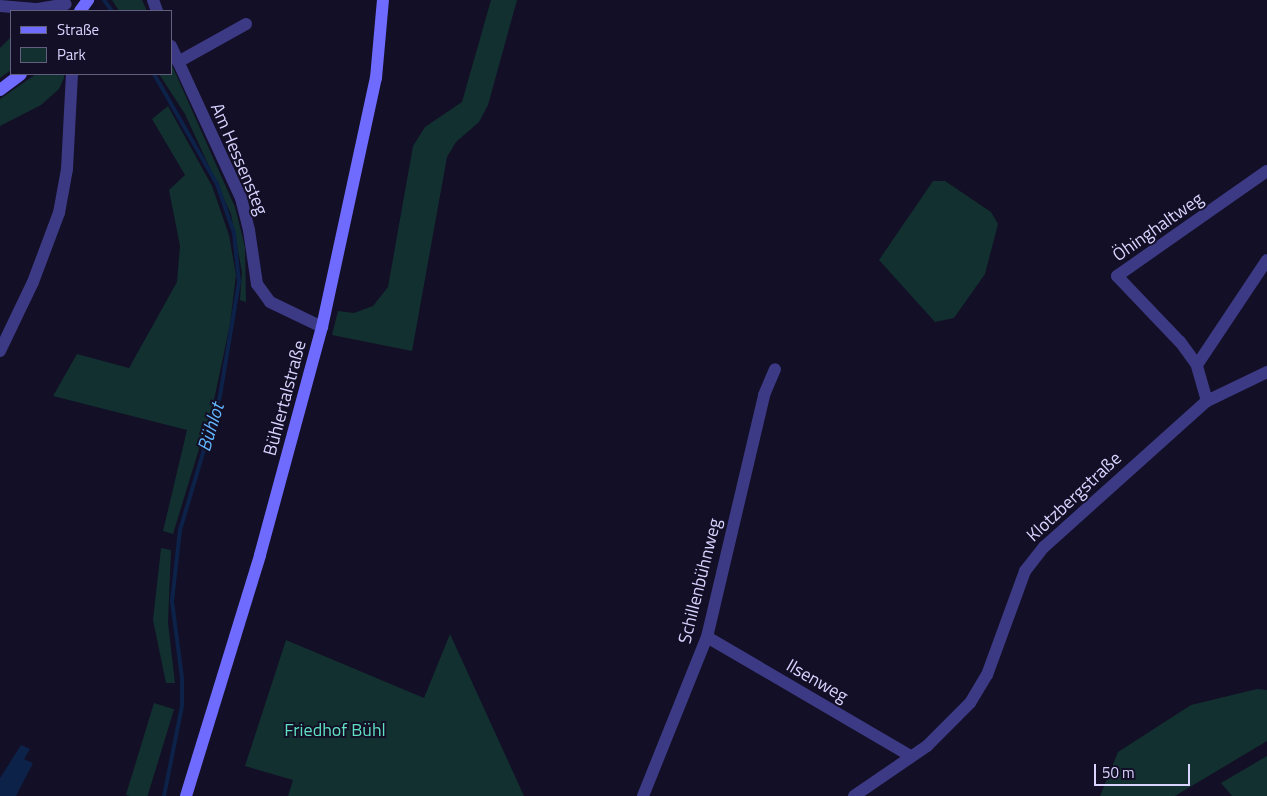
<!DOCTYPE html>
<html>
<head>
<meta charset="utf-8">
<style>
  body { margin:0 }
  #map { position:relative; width:1267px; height:796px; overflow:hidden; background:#130f26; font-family:"Titillium Web",sans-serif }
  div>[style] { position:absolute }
  .green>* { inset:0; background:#12302f; transform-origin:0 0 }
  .water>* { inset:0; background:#0c2248 }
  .stream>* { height:4px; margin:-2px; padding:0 2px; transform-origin:2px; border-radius:2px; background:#0c2248 }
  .street>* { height:12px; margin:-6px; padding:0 6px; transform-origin:6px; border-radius:6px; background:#3d3a85 }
  .secondary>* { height:12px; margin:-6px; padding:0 6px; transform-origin:6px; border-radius:6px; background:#6f6bff }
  span { translate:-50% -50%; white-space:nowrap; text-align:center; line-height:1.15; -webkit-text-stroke:4px #130f26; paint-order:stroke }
  .street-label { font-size:18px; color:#d9d4ff }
  .park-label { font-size:18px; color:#5fe0c0 }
  .water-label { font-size:19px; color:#62b6ff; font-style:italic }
  .legend { position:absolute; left:10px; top:10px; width:162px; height:65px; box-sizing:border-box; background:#130f26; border:1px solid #625e7d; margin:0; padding:6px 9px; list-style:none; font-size:15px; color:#d9d4ff }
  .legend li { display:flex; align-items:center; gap:10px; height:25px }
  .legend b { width:25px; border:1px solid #625e7d }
  .scale { position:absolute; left:1094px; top:764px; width:96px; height:22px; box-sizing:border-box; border:2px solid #d9d4ff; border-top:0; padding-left:6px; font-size:15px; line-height:18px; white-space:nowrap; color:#d9d4ff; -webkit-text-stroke:4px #130f26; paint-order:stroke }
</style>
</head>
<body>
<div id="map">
  <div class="green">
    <div style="clip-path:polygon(112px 0,142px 0,147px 11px,119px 11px)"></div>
    <div style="clip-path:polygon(491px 0,517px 0,488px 105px,479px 122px,456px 142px,447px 157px,412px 351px,332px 335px,338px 311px,354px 313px,373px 306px,388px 287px,413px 146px,425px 127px,462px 102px)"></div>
    <div style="clip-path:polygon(11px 37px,11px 70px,0 78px,0 48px)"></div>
    <div style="clip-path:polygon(171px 63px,235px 207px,245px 247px,246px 302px,240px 300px,242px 272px,231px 214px,185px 114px,159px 74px,171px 74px)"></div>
    <div style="clip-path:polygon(36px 74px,64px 74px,64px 78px,59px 89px,41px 105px,0 126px,0 99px)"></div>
    <div style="clip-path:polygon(168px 106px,212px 186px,229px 235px,236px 275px,230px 324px,214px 400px,173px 534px,163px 531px,187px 430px,53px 396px,77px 354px,129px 368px,177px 282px,180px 246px,169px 190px,185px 175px,152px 119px)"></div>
    <div style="clip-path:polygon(933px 181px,945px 181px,991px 212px,998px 224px,985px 274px,954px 318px,935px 322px,879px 260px)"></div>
    <div style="clip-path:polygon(161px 548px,171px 550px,168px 623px,175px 683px,166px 683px,153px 620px)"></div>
    <div style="clip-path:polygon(450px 634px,524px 796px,288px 796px,293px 780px,245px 766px,286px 640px,424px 698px)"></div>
    <div style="clip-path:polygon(1257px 689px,1267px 690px,1267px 741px,1175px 796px,1100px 796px,1118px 752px,1191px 705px)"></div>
    <div style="left:154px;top:703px;width:21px;height:96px;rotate:17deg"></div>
    <div style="clip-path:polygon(1267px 756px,1267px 796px,1232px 796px,1221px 783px)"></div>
  </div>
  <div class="water">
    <div style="clip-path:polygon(21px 745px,30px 749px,24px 759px,33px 763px,16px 796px,0 796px,0 778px)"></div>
  </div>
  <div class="stream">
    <div style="left:104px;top:0;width:14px;rotate:54deg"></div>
    <div style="left:154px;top:74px;width:127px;rotate:60.2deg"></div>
    <div style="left:217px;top:184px;width:52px;rotate:70.9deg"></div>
    <div style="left:234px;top:233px;width:49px;rotate:84.2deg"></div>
    <div style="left:239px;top:282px;width:116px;rotate:99.5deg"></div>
    <div style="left:220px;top:396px;width:140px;rotate:106.6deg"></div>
    <div style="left:180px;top:530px;width:71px;rotate:96.4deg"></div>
    <div style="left:172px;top:601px;width:78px;rotate:82.6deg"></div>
    <div style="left:182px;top:678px;width:28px;rotate:90deg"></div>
    <div style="left:182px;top:706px;width:92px;rotate:101.3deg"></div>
  </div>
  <div class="street">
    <div style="left:153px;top:0;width:12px;rotate:70deg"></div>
    <div style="left:0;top:6px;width:38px;rotate:5deg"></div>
    <div style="left:38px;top:9px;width:28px;rotate:-10deg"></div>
    <div style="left:171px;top:46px;width:167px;rotate:65.3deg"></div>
    <div style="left:241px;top:198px;width:33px;rotate:76deg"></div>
    <div style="left:249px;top:230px;width:55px;rotate:81.6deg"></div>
    <div style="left:257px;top:284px;width:22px;rotate:54deg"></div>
    <div style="left:270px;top:302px;width:58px;rotate:25.7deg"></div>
    <div style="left:178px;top:62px;width:78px;rotate:-29.2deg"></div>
    <div style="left:0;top:351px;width:76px;rotate:-64.4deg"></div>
    <div style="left:33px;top:282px;width:74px;rotate:-69.4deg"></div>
    <div style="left:59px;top:213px;width:45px;rotate:-79.7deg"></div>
    <div style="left:67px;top:169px;width:95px;rotate:-87deg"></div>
    <div style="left:1197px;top:365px;width:126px;rotate:-56.3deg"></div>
    <div style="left:1207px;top:401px;width:37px;rotate:-106deg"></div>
    <div style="left:1197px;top:365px;width:29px;rotate:-126deg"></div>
    <div style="left:1180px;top:342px;width:91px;rotate:-133.7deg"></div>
    <div style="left:1117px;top:276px;width:183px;rotate:-35deg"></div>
    <div style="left:707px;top:637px;width:234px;rotate:30.3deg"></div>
    <div style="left:643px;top:796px;width:171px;rotate:-68.1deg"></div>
    <div style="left:707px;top:637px;width:249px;rotate:-76.7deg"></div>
    <div style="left:764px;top:395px;width:28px;rotate:-67deg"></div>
    <div style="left:854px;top:796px;width:88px;rotate:-34.4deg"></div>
    <div style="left:927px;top:746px;width:61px;rotate:-45deg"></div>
    <div style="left:970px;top:703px;width:33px;rotate:-59deg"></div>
    <div style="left:987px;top:675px;width:111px;rotate:-69.9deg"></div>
    <div style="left:1025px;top:571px;width:31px;rotate:-52deg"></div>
    <div style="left:1044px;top:547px;width:219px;rotate:-41.9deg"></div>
    <div style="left:1207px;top:401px;width:67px;rotate:-25.8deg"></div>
  </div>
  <div class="secondary">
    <div style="left:80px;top:11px;width:14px;rotate:-54deg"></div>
    <div style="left:0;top:90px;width:26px;rotate:-37deg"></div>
    <div style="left:186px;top:796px;width:252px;rotate:-72.9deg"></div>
    <div style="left:260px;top:555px;width:236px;rotate:-74.8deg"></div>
    <div style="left:322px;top:327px;width:255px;rotate:-77.8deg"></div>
    <div style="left:376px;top:78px;width:78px;rotate:-84.9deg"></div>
  </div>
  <div class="street-label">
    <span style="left:239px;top:159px;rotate:67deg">Am Hessensteg</span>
    <span style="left:1158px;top:227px;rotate:-35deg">Öhinghaltweg</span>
    <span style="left:285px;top:398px;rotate:-75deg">Bühlertalstraße</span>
    <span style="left:1074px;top:497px;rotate:-43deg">Klotzbergstraße</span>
    <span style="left:700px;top:581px;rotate:-76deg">Schillenbühnweg</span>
    <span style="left:817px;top:681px;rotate:30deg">Ilsenweg</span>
  </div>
  <div class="park-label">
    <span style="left:335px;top:730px">Friedhof Bühl</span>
  </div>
  <div class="water-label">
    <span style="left:210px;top:427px;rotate:-73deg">Bühlot</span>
  </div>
  <ul class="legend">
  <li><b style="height:6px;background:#6f6bff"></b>Straße</li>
  <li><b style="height:14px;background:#12302f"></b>Park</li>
  </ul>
  <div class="scale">50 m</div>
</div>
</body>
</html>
